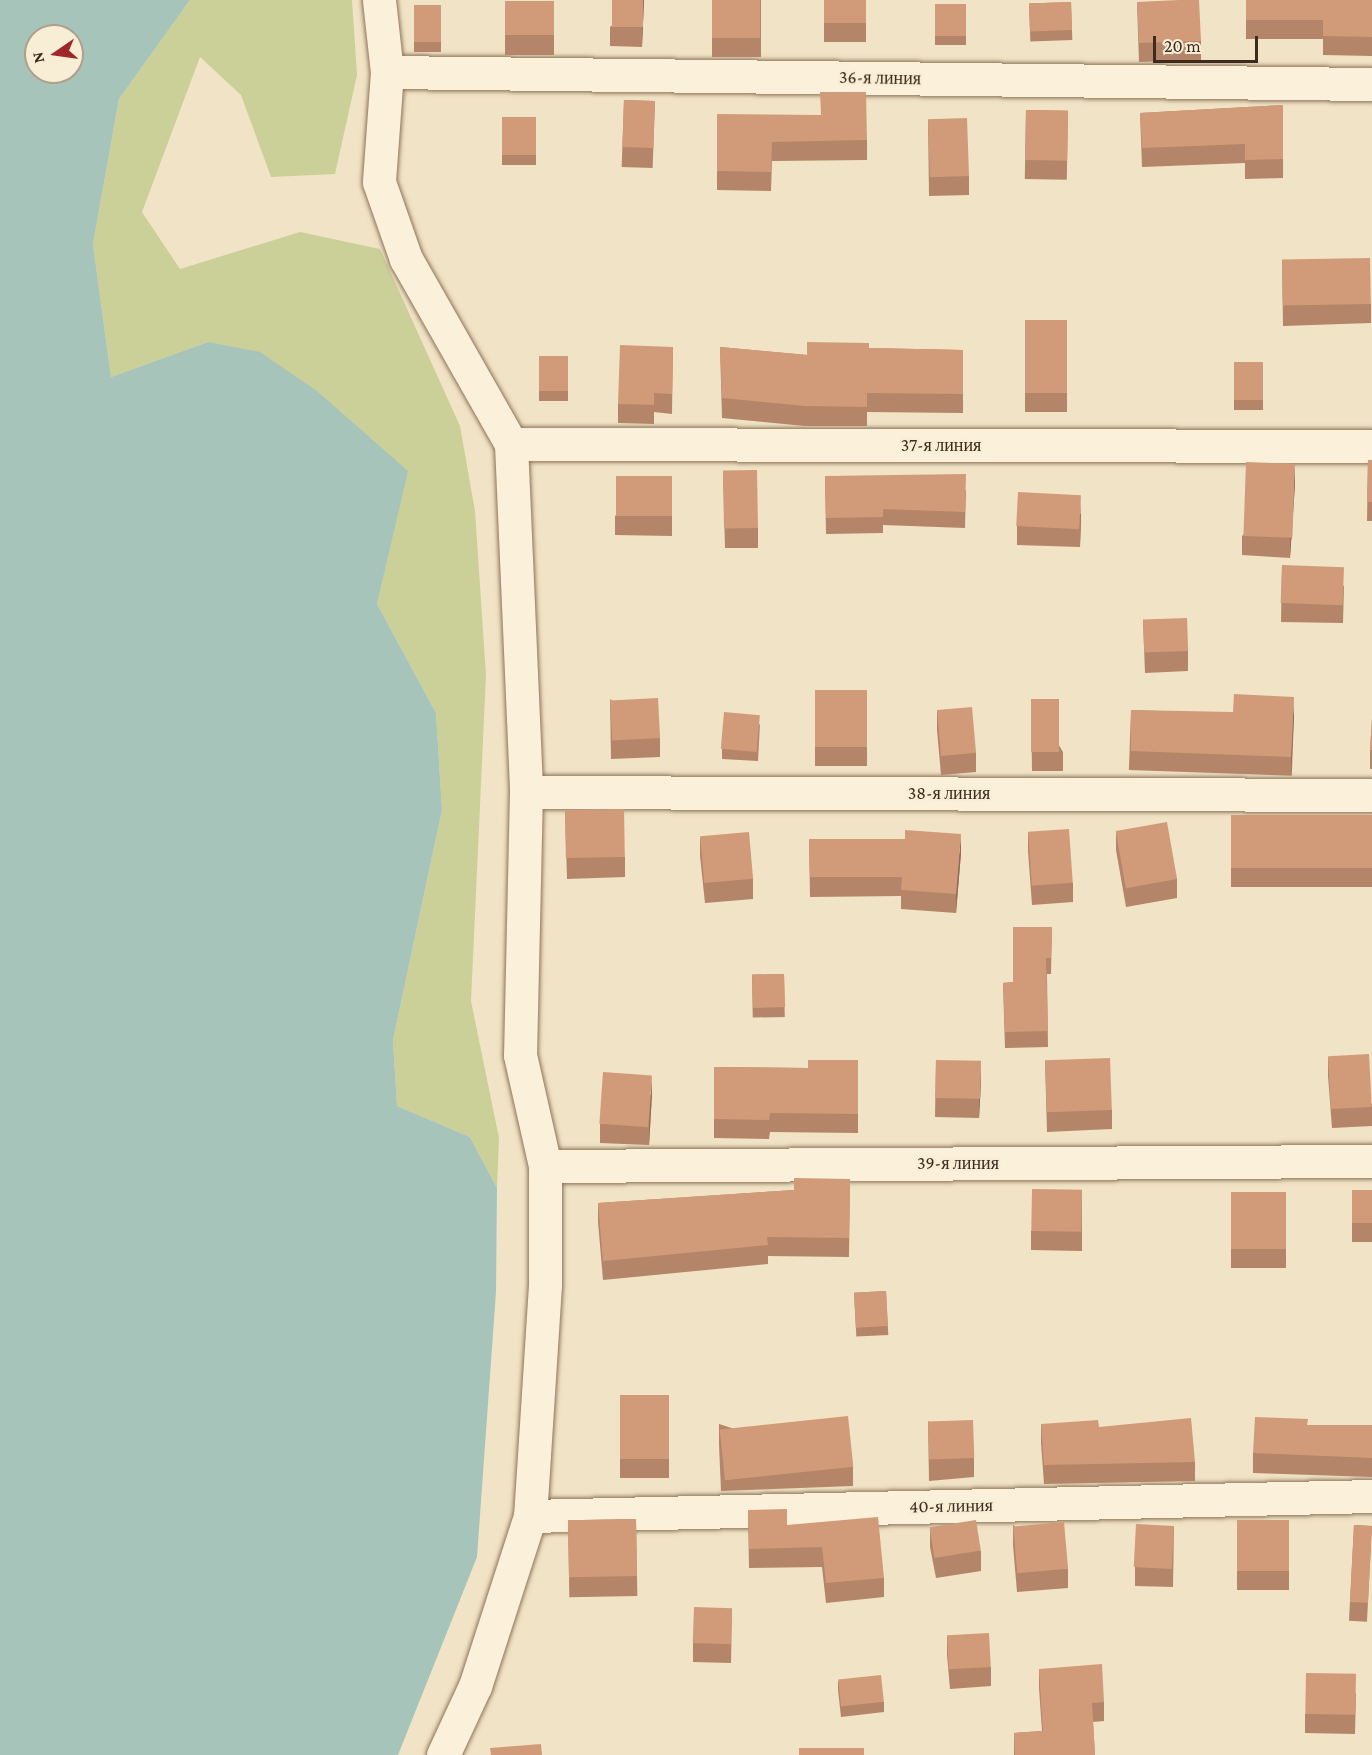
<!DOCTYPE html>
<html>
<head>
<meta charset="utf-8">
<style>
  body { margin:0 }
  #map { position:relative; width:1372px; height:1755px; overflow:hidden; background:#f1e3c5; font-family:"Crimson Pro",serif }
  div>[style] { position:absolute }
  .green>* { inset:0; background:#cbd098 }
  .water>* { inset:0; background:#a7c4bb }
  .roads { filter:drop-shadow(0 0 2px #8e745a) drop-shadow(0 0 2px #8e745a) }
  .street>* { height:33px; margin:-16.5px; padding:0 16.5px; transform-origin:16.5px; border-radius:16.5px; background:#fbf0d9 }
  .wall>* { inset:0; background:#b48568; transform-origin:0 0 }
  .shaded-wall>* { inset:0; background:#926c55 }
  .building>* { inset:0; background:#d19b79; transform-origin:0 0 }
  span { translate:-50% -50%; white-space:nowrap; text-align:center; line-height:1.15; -webkit-text-stroke:4.5px #f8edd5; paint-order:stroke }
  .street-label { font-size:18px; color:#3d2c1e }
  .north { position:absolute; left:24px; top:24px; width:60px; height:60px; box-sizing:border-box; background:#f8edd5; border:2px solid #ada08c; border-radius:50%; rotate:257deg; font-size:16px; font-weight:700; line-height:24px; text-align:center; color:#3d2c1e }
  .north::after { content:''; display:block; margin:auto; width:21px; height:27px; background:#a0262a; clip-path:polygon(50% 0,100% 100%,50% 72%,0 100%) }
  .scale { position:absolute; left:1153px; top:36px; width:105px; height:27px; box-sizing:border-box; border:3px solid #3d2c1e; border-top:0; padding-left:8px; font-size:18px; line-height:21px; white-space:nowrap; color:#3d2c1e; -webkit-text-stroke:4px #f8edd5; paint-order:stroke }
</style>
</head>
<body>
<div id="map">
  <div class="green">
    <div style="clip-path:polygon(190px 0,352px 0,357px 75px,335px 174px,271px 177px,241px 95px,200px 57px,142px 212px,180px 269px,300px 232px,380px 249px,460px 426px,475px 511px,486px 675px,471px 1001px,499px 1138px,497px 1188px,470px 1137px,397px 1106px,393px 1040px,442px 810px,436px 713px,377px 604px,407px 471px,208px 342px,111px 377px,93px 244px,119px 99px)"></div>
  </div>
  <div class="water">
    <div style="clip-path:polygon(evenodd,0 0,190px 0,119px 99px,93px 244px,111px 377px,208px 342px,260px 352px,317px 391px,408px 471px,377px 604px,436px 713px,442px 810px,393px 1040px,397px 1106px,470px 1137px,497px 1188px,496px 1292px,477px 1557px,398px 1755px,0 1755px,0 0,36px 36px,72px 36px,72px 72px,36px 72px,36px 36px)"></div>
  </div>
  <div class="roads">
    <div class="street">
      <div style="left:379px;top:0;width:72px;rotate:83.7deg"></div>
      <div style="left:387px;top:72px;width:110px;rotate:94.2deg"></div>
      <div style="left:379px;top:182px;width:82px;rotate:70.7deg"></div>
      <div style="left:406px;top:259px;width:213px;rotate:60.4deg"></div>
      <div style="left:511px;top:444px;width:348px;rotate:87.5deg"></div>
      <div style="left:526px;top:792px;width:263px;rotate:91.3deg"></div>
      <div style="left:520px;top:1055px;width:114px;rotate:77.3deg"></div>
      <div style="left:545px;top:1166px;width:119px;rotate:90deg"></div>
      <div style="left:545px;top:1285px;width:231px;rotate:93.7deg"></div>
      <div style="left:530px;top:1516px;width:179px;rotate:107.9deg"></div>
      <div style="left:475px;top:1686px;width:76px;rotate:114.9deg"></div>
      <div style="left:387px;top:72px;width:985px;rotate:0.7deg"></div>
      <div style="left:511px;top:444px;width:861px;rotate:0.13deg"></div>
      <div style="left:526px;top:792px;width:846px;rotate:0.2deg"></div>
      <div style="left:545px;top:1166px;width:827px;rotate:-0.35deg"></div>
      <div style="left:530px;top:1516px;width:842px;rotate:-1.36deg"></div>
    </div>
  </div>
  <div class="wall">
    <div style="clip-path:polygon(644px 0,642px 47px,610px 46px,610px 27px)"></div>
    <div style="left:712px;top:0;width:49px;height:57px"></div>
    <div style="left:824px;top:0;width:42px;height:42px"></div>
    <div style="clip-path:polygon(1246px 0,1372px 0,1372px 56px,1323px 55px,1323px 39px,1246px 39px)"></div>
    <div style="left:505px;top:1px;width:49px;height:54px"></div>
    <div style="left:1071px;top:2px;width:38px;height:42px;rotate:88deg"></div>
    <div style="clip-path:polygon(1137px 2px,1201px 41px,1201px 60px,1139px 62px)"></div>
    <div style="left:935px;top:4px;width:31px;height:41px"></div>
    <div style="left:414px;top:5px;width:27px;height:47px"></div>
    <div style="left:624px;top:100px;width:31px;height:67px;rotate:2deg"></div>
    <div style="clip-path:polygon(1283px 105px,1283px 178px,1245px 179px,1245px 163px,1142px 167px,1140px 113px)"></div>
    <div style="left:1026px;top:110px;width:42px;height:69px;rotate:1deg"></div>
    <div style="clip-path:polygon(717px 114px,867px 140px,867px 160px,772px 161px,771px 191px,717px 190px)"></div>
    <div style="left:502px;top:117px;width:34px;height:48px"></div>
    <div style="clip-path:polygon(928px 119px,969px 176px,969px 195px,929px 196px)"></div>
    <div style="clip-path:polygon(1282px 260px,1371px 304px,1371px 323px,1283px 326px)"></div>
    <div style="left:1025px;top:320px;width:42px;height:92px"></div>
    <div style="clip-path:polygon(673px 347px,672px 414px,654px 412px,654px 424px,618px 423px,618px 404px)"></div>
    <div style="clip-path:polygon(720px 347px,807px 355px,869px 348px,963px 350px,963px 413px,867px 412px,867px 426px,805px 426px,722px 418px)"></div>
    <div style="left:539px;top:356px;width:29px;height:45px"></div>
    <div style="left:1263px;top:362px;width:48px;height:29px;rotate:90deg"></div>
    <div style="clip-path:polygon(1368px 460px,1372px 460px,1372px 521px,1367px 521px)"></div>
    <div style="clip-path:polygon(723px 471px,758px 528px,758px 548px,725px 548px)"></div>
    <div style="clip-path:polygon(672px 476px,672px 536px,615px 535px,615px 516px)"></div>
    <div style="clip-path:polygon(825px 476px,966px 490px,965px 528px,883px 525px,883px 533px,826px 534px)"></div>
    <div style="clip-path:polygon(1295px 484px,1290px 558px,1242px 555px,1242px 536px)"></div>
    <div style="clip-path:polygon(1081px 514px,1080px 547px,1017px 545px,1017px 526px)"></div>
    <div style="clip-path:polygon(1282px 565px,1344px 586px,1343px 623px,1281px 622px)"></div>
    <div style="clip-path:polygon(1143px 620px,1188px 651px,1188px 671px,1145px 673px)"></div>
    <div style="left:815px;top:690px;width:52px;height:76px"></div>
    <div style="clip-path:polygon(610px 699px,660px 738px,660px 757px,611px 759px)"></div>
    <div style="clip-path:polygon(1031px 699px,1063px 752px,1063px 771px,1032px 771px)"></div>
    <div style="clip-path:polygon(937px 710px,976px 753px,976px 772px,941px 775px,937px 730px)"></div>
    <div style="left:1131px;top:710px;width:163px;height:60px;rotate:2deg"></div>
    <div style="clip-path:polygon(1372px 719px,1372px 769px,1370px 769px,1370px 750px)"></div>
    <div style="clip-path:polygon(760px 724px,758px 761px,722px 759px,722px 749px)"></div>
    <div style="clip-path:polygon(565px 811px,625px 857px,625px 877px,567px 879px)"></div>
    <div style="left:1372px;top:815px;width:72px;height:141px;rotate:90deg"></div>
    <div style="clip-path:polygon(1116px 831px,1177px 879px,1177px 898px,1126px 907px,1116px 850px)"></div>
    <div style="clip-path:polygon(1028px 832px,1073px 883px,1073px 902px,1032px 905px,1028px 851px)"></div>
    <div style="clip-path:polygon(700px 837px,753px 879px,753px 899px,705px 903px,700px 856px)"></div>
    <div style="clip-path:polygon(809px 839px,961px 853px,956px 913px,901px 909px,901px 896px,810px 897px)"></div>
    <div style="clip-path:polygon(1052px 927px,1051px 974px,1047px 974px,1048px 1047px,1005px 1048px,1003px 983px,1013px 982px)"></div>
    <div style="left:784px;top:974px;width:43px;height:32px;rotate:89deg"></div>
    <div style="clip-path:polygon(1328px 1057px,1372px 1104px,1372px 1126px,1332px 1128px,1328px 1076px)"></div>
    <div style="clip-path:polygon(858px 1060px,858px 1133px,770px 1132px,769px 1139px,714px 1138px,714px 1067px,808px 1068px)"></div>
    <div style="clip-path:polygon(936px 1060px,981px 1081px,979px 1118px,935px 1117px)"></div>
    <div style="clip-path:polygon(1045px 1060px,1112px 1110px,1112px 1129px,1047px 1132px)"></div>
    <div style="clip-path:polygon(652px 1094px,649px 1145px,600px 1143px,600px 1124px)"></div>
    <div style="clip-path:polygon(850px 1179px,849px 1257px,768px 1256px,768px 1264px,603px 1280px,598px 1222px,598px 1203px,794px 1190px)"></div>
    <div style="clip-path:polygon(1082px 1190px,1082px 1251px,1031px 1250px,1031px 1231px)"></div>
    <div style="left:1372px;top:1190px;width:52px;height:20px;rotate:90deg"></div>
    <div style="left:1231px;top:1192px;width:55px;height:76px"></div>
    <div style="left:886px;top:1291px;width:44px;height:32px;rotate:87deg"></div>
    <div style="left:620px;top:1395px;width:49px;height:83px"></div>
    <div style="clip-path:polygon(928px 1421px,974px 1458px,974px 1477px,929px 1481px)"></div>
    <div style="clip-path:polygon(719px 1424px,853px 1467px,853px 1486px,721px 1491px,719px 1444px)"></div>
    <div style="clip-path:polygon(1041px 1424px,1099px 1427px,1195px 1462px,1195px 1481px,1044px 1484px,1041px 1443px)"></div>
    <div style="clip-path:polygon(1308px 1425px,1372px 1425px,1372px 1477px,1253px 1473px,1253px 1453px)"></div>
    <div style="clip-path:polygon(748px 1510px,787px 1525px,884px 1578px,884px 1597px,826px 1603px,822px 1567px,749px 1568px)"></div>
    <div style="left:636px;top:1519px;width:77px;height:68px;rotate:89deg"></div>
    <div style="left:1237px;top:1520px;width:52px;height:70px"></div>
    <div style="clip-path:polygon(1013px 1525px,1068px 1569px,1068px 1588px,1017px 1592px,1013px 1545px)"></div>
    <div style="left:1354px;top:1525px;width:18px;height:96px;rotate:3deg"></div>
    <div style="clip-path:polygon(1174px 1526px,1173px 1587px,1135px 1586px,1135px 1567px)"></div>
    <div style="clip-path:polygon(930px 1528px,981px 1551px,981px 1571px,936px 1578px,930px 1547px)"></div>
    <div style="clip-path:polygon(732px 1608px,731px 1663px,693px 1662px,693px 1643px)"></div>
    <div style="clip-path:polygon(947px 1636px,991px 1667px,991px 1686px,950px 1689px,947px 1655px)"></div>
    <div style="clip-path:polygon(1039px 1669px,1104px 1702px,1104px 1721px,1093px 1722px,1095px 1755px,1014px 1755px,1014px 1733px,1042px 1731px,1039px 1688px)"></div>
    <div style="clip-path:polygon(838px 1681px,884px 1702px,884px 1712px,841px 1717px,838px 1690px)"></div>
    <div style="clip-path:polygon(1356px 1693px,1355px 1734px,1305px 1733px,1305px 1714px)"></div>
  </div>
  <div class="shaded-wall">
    <div style="clip-path:polygon(643px 0,644px 0,642px 47px,642px 28px)"></div>
    <div style="clip-path:polygon(1295px 464px,1295px 484px,1290px 558px,1290px 539px)"></div>
    <div style="clip-path:polygon(1081px 495px,1081px 514px,1080px 547px,1080px 528px)"></div>
    <div style="clip-path:polygon(1294px 697px,1294px 717px,1291px 776px,1291px 757px)"></div>
    <div style="clip-path:polygon(961px 834px,961px 853px,956px 913px,956px 894px)"></div>
    <div style="clip-path:polygon(981px 1061px,981px 1081px,979px 1118px,979px 1099px)"></div>
    <div style="clip-path:polygon(652px 1075px,652px 1094px,649px 1145px,649px 1126px)"></div>
  </div>
  <div class="building">
    <div style="left:612px;top:0;width:31px;height:27px"></div>
    <div style="left:712px;top:0;width:48px;height:38px"></div>
    <div style="left:824px;top:0;width:42px;height:23px"></div>
    <div style="clip-path:polygon(1179px 0,1199px 0,1201px 41px,1139px 43px,1137px 2px)"></div>
    <div style="clip-path:polygon(1246px 0,1372px 0,1372px 37px,1323px 36px,1323px 20px,1246px 20px)"></div>
    <div style="left:505px;top:1px;width:49px;height:34px"></div>
    <div style="left:1071px;top:2px;width:28px;height:42px;rotate:88deg"></div>
    <div style="left:935px;top:4px;width:31px;height:32px"></div>
    <div style="left:414px;top:5px;width:27px;height:37px"></div>
    <div style="clip-path:polygon(820px 92px,866px 92px,867px 140px,772px 142px,771px 172px,717px 171px,717px 114px,821px 115px)"></div>
    <div style="left:624px;top:100px;width:31px;height:47px;rotate:2deg"></div>
    <div style="clip-path:polygon(1283px 105px,1283px 159px,1245px 160px,1245px 144px,1142px 148px,1140px 113px)"></div>
    <div style="left:1026px;top:110px;width:42px;height:50px;rotate:1deg"></div>
    <div style="left:502px;top:117px;width:34px;height:38px"></div>
    <div style="left:967px;top:118px;width:58px;height:39px;rotate:88deg"></div>
    <div style="left:1370px;top:258px;width:46px;height:88px;rotate:89deg"></div>
    <div style="left:1025px;top:320px;width:42px;height:73px"></div>
    <div style="clip-path:polygon(807px 342px,869px 343px,869px 348px,963px 350px,963px 394px,867px 393px,867px 407px,805px 406px,722px 398px,720px 347px,807px 355px)"></div>
    <div style="clip-path:polygon(620px 345px,673px 347px,672px 394px,654px 393px,654px 405px,618px 404px)"></div>
    <div style="left:539px;top:356px;width:29px;height:35px"></div>
    <div style="left:1263px;top:362px;width:38px;height:29px;rotate:90deg"></div>
    <div style="clip-path:polygon(1368px 460px,1372px 460px,1372px 502px,1367px 502px)"></div>
    <div style="left:1246px;top:462px;width:49px;height:74px;rotate:2deg"></div>
    <div style="left:757px;top:470px;width:58px;height:34px;rotate:89deg"></div>
    <div style="clip-path:polygon(966px 474px,965px 512px,883px 509px,883px 517px,826px 518px,825px 476px)"></div>
    <div style="left:616px;top:476px;width:56px;height:40px"></div>
    <div style="left:1018px;top:492px;width:63px;height:34px;rotate:3deg"></div>
    <div style="left:1282px;top:565px;width:62px;height:38px;rotate:2deg"></div>
    <div style="left:1187px;top:618px;width:33px;height:44px;rotate:88deg"></div>
    <div style="left:815px;top:690px;width:52px;height:57px"></div>
    <div style="clip-path:polygon(1234px 694px,1294px 697px,1291px 757px,1131px 751px,1131px 710px,1233px 712px)"></div>
    <div style="left:658px;top:698px;width:40px;height:48px;rotate:87deg"></div>
    <div style="left:1031px;top:699px;width:28px;height:53px"></div>
    <div style="left:972px;top:707px;width:46px;height:35px;rotate:85deg"></div>
    <div style="left:724px;top:712px;width:36px;height:37px;rotate:5deg"></div>
    <div style="clip-path:polygon(1372px 719px,1372px 750px,1370px 750px)"></div>
    <div style="left:624px;top:809px;width:48px;height:59px;rotate:89deg"></div>
    <div style="left:1372px;top:815px;width:53px;height:141px;rotate:90deg"></div>
    <div style="left:1167px;top:822px;width:58px;height:52px;rotate:80deg"></div>
    <div style="left:1069px;top:829px;width:54px;height:41px;rotate:86deg"></div>
    <div style="clip-path:polygon(905px 830px,961px 834px,956px 894px,901px 890px,902px 877px,810px 877px,809px 839px,905px 839px)"></div>
    <div style="left:749px;top:832px;width:47px;height:49px;rotate:85deg"></div>
    <div style="clip-path:polygon(1013px 927px,1052px 927px,1051px 958px,1046px 958px,1048px 1031px,1005px 1032px,1003px 983px,1013px 982px)"></div>
    <div style="left:784px;top:974px;width:33px;height:32px;rotate:88deg"></div>
    <div style="left:1369px;top:1054px;width:53px;height:41px;rotate:87deg"></div>
    <div style="left:1110px;top:1058px;width:52px;height:65px;rotate:88deg"></div>
    <div style="clip-path:polygon(808px 1060px,858px 1060px,858px 1114px,770px 1113px,769px 1120px,714px 1119px,714px 1067px,808px 1068px)"></div>
    <div style="left:936px;top:1060px;width:45px;height:38px;rotate:1deg"></div>
    <div style="left:603px;top:1072px;width:49px;height:52px;rotate:4deg"></div>
    <div style="clip-path:polygon(794px 1178px,850px 1179px,849px 1238px,767px 1237px,768px 1245px,603px 1261px,598px 1203px,794px 1190px)"></div>
    <div style="left:1032px;top:1189px;width:50px;height:42px;rotate:1deg"></div>
    <div style="left:1372px;top:1190px;width:33px;height:20px;rotate:90deg"></div>
    <div style="left:1231px;top:1192px;width:55px;height:57px"></div>
    <div style="left:886px;top:1291px;width:35px;height:32px;rotate:87deg"></div>
    <div style="left:620px;top:1395px;width:49px;height:64px"></div>
    <div style="left:848px;top:1416px;width:51px;height:129px;rotate:84deg"></div>
    <div style="clip-path:polygon(1255px 1417px,1308px 1419px,1307px 1425px,1372px 1425px,1372px 1458px,1253px 1453px)"></div>
    <div style="clip-path:polygon(1191px 1418px,1195px 1462px,1044px 1465px,1041px 1424px,1098px 1420px,1099px 1427px)"></div>
    <div style="left:973px;top:1420px;width:38px;height:45px;rotate:88deg"></div>
    <div style="clip-path:polygon(787px 1509px,787px 1525px,878px 1517px,884px 1578px,826px 1583px,822px 1547px,749px 1549px,748px 1510px)"></div>
    <div style="left:636px;top:1519px;width:57px;height:68px;rotate:89deg"></div>
    <div style="left:976px;top:1520px;width:31px;height:47px;rotate:81deg"></div>
    <div style="left:1237px;top:1520px;width:52px;height:51px"></div>
    <div style="left:1064px;top:1522px;width:47px;height:51px;rotate:85deg"></div>
    <div style="left:1136px;top:1524px;width:38px;height:43px;rotate:3deg"></div>
    <div style="left:1354px;top:1525px;width:18px;height:77px;rotate:3deg"></div>
    <div style="left:694px;top:1607px;width:38px;height:36px;rotate:2deg"></div>
    <div style="left:989px;top:1633px;width:34px;height:42px;rotate:87deg"></div>
    <div style="clip-path:polygon(1102px 1664px,1104px 1702px,1092px 1703px,1095px 1755px,1015px 1755px,1014px 1733px,1043px 1731px,1039px 1669px)"></div>
    <div style="left:1306px;top:1673px;width:50px;height:41px;rotate:1deg"></div>
    <div style="left:881px;top:1675px;width:27px;height:43px;rotate:84deg"></div>
    <div style="clip-path:polygon(541px 1744px,542px 1755px,491px 1755px,490px 1748px)"></div>
    <div style="left:799px;top:1748px;width:65px;height:7px"></div>
  </div>
  <div class="street-label">
    <span style="left:880px;top:78px;rotate:1deg">36-я линия</span>
    <span style="left:941px;top:445px">37-я линия</span>
    <span style="left:949px;top:793px">38-я линия</span>
    <span style="left:958px;top:1163px">39-я линия</span>
    <span style="left:951px;top:1506px;rotate:-1deg">40-я линия</span>
  </div>
  <div class="north">N</div>
  <div class="scale">20 m</div>
</div>
</body>
</html>
